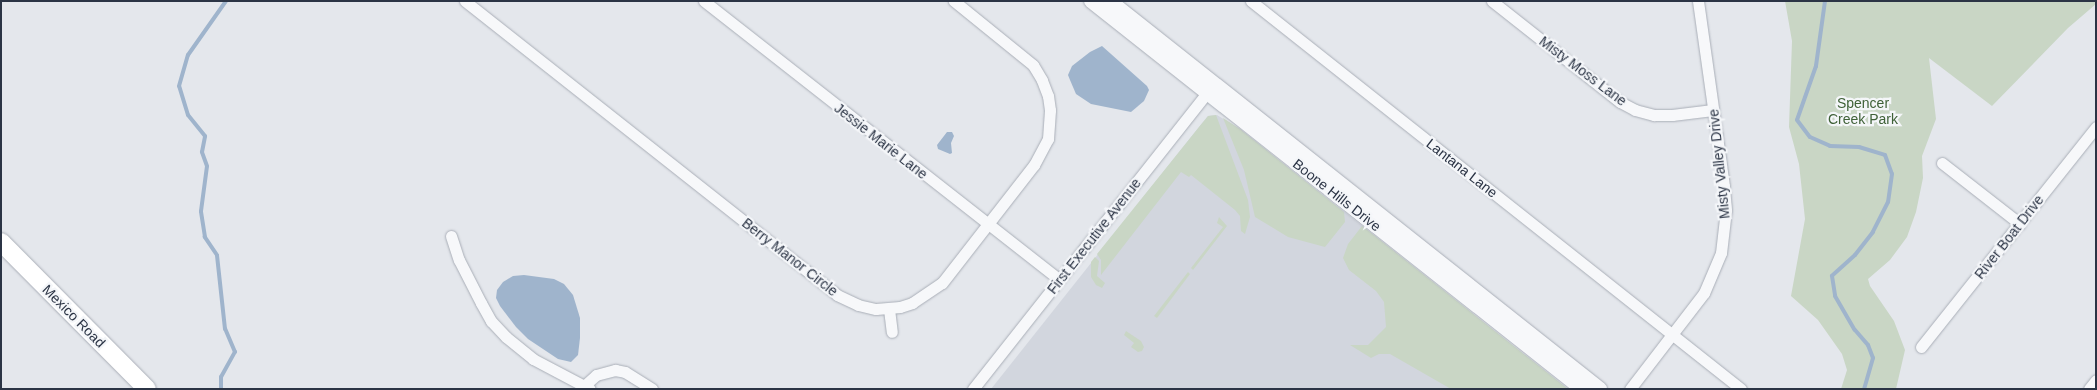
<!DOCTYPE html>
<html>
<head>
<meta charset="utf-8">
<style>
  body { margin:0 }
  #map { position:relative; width:2097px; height:390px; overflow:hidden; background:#e4e7ec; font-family:Helvetica,sans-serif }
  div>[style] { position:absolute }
  .built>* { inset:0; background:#d2d6de }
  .green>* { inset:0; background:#c9d6c5 }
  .water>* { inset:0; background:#9fb4cc }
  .stream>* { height:4px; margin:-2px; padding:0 2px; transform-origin:2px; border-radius:2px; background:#9fb4cc }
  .roads { filter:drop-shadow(0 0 1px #a9aeb7) drop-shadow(0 0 1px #a9aeb7) }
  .minor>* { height:11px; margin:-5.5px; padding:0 5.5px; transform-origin:5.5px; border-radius:5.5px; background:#f7f8fa }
  .tertiary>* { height:14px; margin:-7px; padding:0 7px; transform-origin:7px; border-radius:7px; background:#f7f8fa }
  .primary>* { height:18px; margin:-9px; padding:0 9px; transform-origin:9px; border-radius:9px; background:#fff }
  span { translate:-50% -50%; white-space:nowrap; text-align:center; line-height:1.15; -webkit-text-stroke:4.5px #f4f6f9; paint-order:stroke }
  .street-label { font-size:14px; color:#2b3445 }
  .park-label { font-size:14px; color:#3f6138 }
  .frame { position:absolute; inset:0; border:2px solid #2b3445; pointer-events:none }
</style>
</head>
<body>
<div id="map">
  <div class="built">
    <div style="clip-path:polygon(1217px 115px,1240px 129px,1568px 389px,991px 389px,1199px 127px,1208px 116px)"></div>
  </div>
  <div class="green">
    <div style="clip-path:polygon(1785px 1px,2096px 1px,2096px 4px,2068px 28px,1992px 106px,1929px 58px,1936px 119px,1922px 156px,1923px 178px,1916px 212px,1907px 237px,1890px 260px,1868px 279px,1870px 286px,1894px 321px,1905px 350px,1896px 389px,1841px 389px,1847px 370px,1842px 354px,1818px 320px,1791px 296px,1805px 219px,1799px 164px,1789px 127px,1792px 41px)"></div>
    <div style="clip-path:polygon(1216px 115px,1248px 200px,1250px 217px,1245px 234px,1241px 231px,1240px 216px,1235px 210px,1191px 175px,1189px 177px,1181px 172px,1101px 275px,1101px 260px,1097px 254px,1199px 127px,1208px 116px)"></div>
    <div style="clip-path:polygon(1223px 118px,1240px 129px,1344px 212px,1345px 222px,1325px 247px,1288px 237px,1255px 217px,1244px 170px)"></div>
    <div style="clip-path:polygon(1219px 217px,1227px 226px,1193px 270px,1191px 268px,1223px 227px,1217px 223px)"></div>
    <div style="clip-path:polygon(1362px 226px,1365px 228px,1568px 389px,1451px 389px,1390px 354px,1379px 354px,1371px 358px,1350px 345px,1368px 345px,1386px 327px,1384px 302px,1376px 291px,1349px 270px,1343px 258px,1348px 244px)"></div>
    <div style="clip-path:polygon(1095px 257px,1099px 261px,1097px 276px,1105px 283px,1102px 288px,1096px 285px,1091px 277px,1091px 262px)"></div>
    <div style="clip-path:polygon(1188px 272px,1190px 274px,1157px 318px,1154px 316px)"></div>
    <div style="clip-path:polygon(1126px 331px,1141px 341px,1144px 347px,1142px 351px,1138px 352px,1131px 347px,1134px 343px,1124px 335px)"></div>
  </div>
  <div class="water">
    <div style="clip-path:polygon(1102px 46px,1147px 86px,1149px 90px,1144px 101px,1131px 112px,1091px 104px,1076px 94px,1070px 80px,1068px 75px,1072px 66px,1090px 52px)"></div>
    <div style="clip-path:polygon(947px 132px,952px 132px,954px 136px,951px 143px,952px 153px,950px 154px,938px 149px,937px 145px)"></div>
    <div style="clip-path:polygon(524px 275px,554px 279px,564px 284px,573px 295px,580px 318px,580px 338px,578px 355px,571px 362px,558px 359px,528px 339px,516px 327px,500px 306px,496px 298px,497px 290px,503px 282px,513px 276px)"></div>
  </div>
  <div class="stream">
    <div style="left:1825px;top:1px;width:66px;rotate:97.9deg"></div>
    <div style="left:1816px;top:66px;width:57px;rotate:109.4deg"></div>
    <div style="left:1797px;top:120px;width:21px;rotate:53deg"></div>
    <div style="left:1810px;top:137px;width:22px;rotate:24deg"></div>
    <div style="left:1830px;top:146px;width:29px;rotate:2deg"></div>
    <div style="left:1859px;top:147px;width:27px;rotate:17deg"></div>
    <div style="left:1885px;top:155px;width:20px;rotate:70deg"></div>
    <div style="left:1892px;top:174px;width:28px;rotate:98deg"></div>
    <div style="left:1888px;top:202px;width:34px;rotate:117deg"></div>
    <div style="left:1873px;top:232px;width:29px;rotate:128deg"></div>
    <div style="left:1855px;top:255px;width:31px;rotate:138deg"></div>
    <div style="left:1832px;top:276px;width:20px;rotate:81deg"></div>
    <div style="left:1835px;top:296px;width:39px;rotate:60deg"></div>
    <div style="left:1855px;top:330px;width:20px;rotate:49deg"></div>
    <div style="left:1868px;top:345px;width:14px;rotate:69deg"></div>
    <div style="left:1873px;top:358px;width:32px;rotate:106deg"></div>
    <div style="left:221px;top:389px;width:12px;rotate:-90deg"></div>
    <div style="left:221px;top:377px;width:29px;rotate:-61deg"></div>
    <div style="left:235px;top:352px;width:25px;rotate:-113deg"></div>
    <div style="left:225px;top:329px;width:74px;rotate:-96.2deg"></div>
    <div style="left:217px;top:255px;width:22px;rotate:-124deg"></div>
    <div style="left:205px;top:237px;width:26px;rotate:-99deg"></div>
    <div style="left:201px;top:211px;width:45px;rotate:-82.4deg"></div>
    <div style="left:207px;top:166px;width:15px;rotate:-110deg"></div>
    <div style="left:202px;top:152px;width:16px;rotate:-79deg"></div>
    <div style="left:205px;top:136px;width:27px;rotate:-129deg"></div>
    <div style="left:188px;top:115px;width:30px;rotate:-107deg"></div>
    <div style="left:179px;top:86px;width:32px;rotate:-74deg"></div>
    <div style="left:188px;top:55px;width:66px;rotate:-54.9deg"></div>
  </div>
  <div class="roads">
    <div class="minor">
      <div style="left:465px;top:1px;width:474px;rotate:38.3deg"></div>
      <div style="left:837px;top:295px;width:23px;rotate:25deg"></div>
      <div style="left:858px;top:305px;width:18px;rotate:13deg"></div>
      <div style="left:876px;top:309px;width:24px;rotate:-5deg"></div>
      <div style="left:900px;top:307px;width:13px;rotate:-18deg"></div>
      <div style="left:912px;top:303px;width:36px;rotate:-34deg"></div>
      <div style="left:942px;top:283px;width:150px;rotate:-52.1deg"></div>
      <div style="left:1034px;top:165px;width:30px;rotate:-62deg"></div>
      <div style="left:1048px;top:139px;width:29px;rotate:-86deg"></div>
      <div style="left:1050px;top:110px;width:14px;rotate:-98deg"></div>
      <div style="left:1048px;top:96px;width:17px;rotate:-111deg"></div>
      <div style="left:1042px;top:80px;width:17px;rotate:-121deg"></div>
      <div style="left:1033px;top:65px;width:102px;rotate:-141deg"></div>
      <div style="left:704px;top:1px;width:451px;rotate:38.1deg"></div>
      <div style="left:1251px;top:1px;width:625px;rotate:38.37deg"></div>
      <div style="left:1492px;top:1px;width:163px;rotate:38.3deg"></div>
      <div style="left:1620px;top:102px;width:17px;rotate:28deg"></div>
      <div style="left:1635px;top:110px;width:20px;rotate:15deg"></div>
      <div style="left:1654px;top:115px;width:18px"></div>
      <div style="left:1672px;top:115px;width:41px;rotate:-7deg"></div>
      <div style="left:1942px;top:163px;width:99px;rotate:38deg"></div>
      <div style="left:451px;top:236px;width:25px;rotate:72deg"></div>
      <div style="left:459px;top:260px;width:48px;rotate:62.9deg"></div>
      <div style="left:481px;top:303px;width:21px;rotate:61deg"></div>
      <div style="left:491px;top:321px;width:22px;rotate:47deg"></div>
      <div style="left:506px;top:337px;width:35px;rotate:39deg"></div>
      <div style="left:533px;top:359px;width:64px;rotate:27.8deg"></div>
      <div style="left:889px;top:309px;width:23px;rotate:83deg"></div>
      <div style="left:1921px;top:347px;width:281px;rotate:-51.5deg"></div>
      <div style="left:585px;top:385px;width:15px;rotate:-42deg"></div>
      <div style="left:596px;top:375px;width:20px;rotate:-15deg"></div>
      <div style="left:615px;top:370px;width:10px;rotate:11deg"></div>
      <div style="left:625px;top:372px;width:32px;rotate:32deg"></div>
      <div style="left:973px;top:389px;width:386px;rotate:-51.7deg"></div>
      <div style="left:1630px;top:389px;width:121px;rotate:-52.4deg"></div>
      <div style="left:1704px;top:293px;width:43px;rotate:-67deg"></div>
      <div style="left:1721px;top:253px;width:43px;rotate:-83.4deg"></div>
      <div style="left:1726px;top:210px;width:24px;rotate:-95deg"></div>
      <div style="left:1724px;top:186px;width:187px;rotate:-98deg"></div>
      <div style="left:2089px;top:389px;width:11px;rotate:-52deg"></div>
    </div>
    <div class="tertiary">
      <div style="left:1091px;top:1px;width:626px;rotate:38.32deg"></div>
      <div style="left:1110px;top:1px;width:625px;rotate:38.37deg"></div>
    </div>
    <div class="primary">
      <div style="left:1px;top:242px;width:207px;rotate:45.2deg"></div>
    </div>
  </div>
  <div class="street-label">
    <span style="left:1583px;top:71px;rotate:37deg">Misty Moss Lane</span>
    <span style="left:881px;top:141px;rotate:38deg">Jessie Marie Lane</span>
    <span style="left:1719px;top:164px;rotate:-96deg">Misty Valley Drive</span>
    <span style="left:1462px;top:168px;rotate:38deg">Lantana Lane</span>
    <span style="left:1337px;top:195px;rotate:38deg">Boone Hills Drive</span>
    <span style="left:1094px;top:236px;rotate:-52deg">First Executive Avenue</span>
    <span style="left:2009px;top:237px;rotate:-52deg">River Boat Drive</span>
    <span style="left:790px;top:257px;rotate:38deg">Berry Manor Circle</span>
    <span style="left:74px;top:316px;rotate:45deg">Mexico Road</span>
  </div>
  <div class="park-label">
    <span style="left:1863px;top:111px">Spencer<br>Creek Park</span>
  </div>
  <div class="frame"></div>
</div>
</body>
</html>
